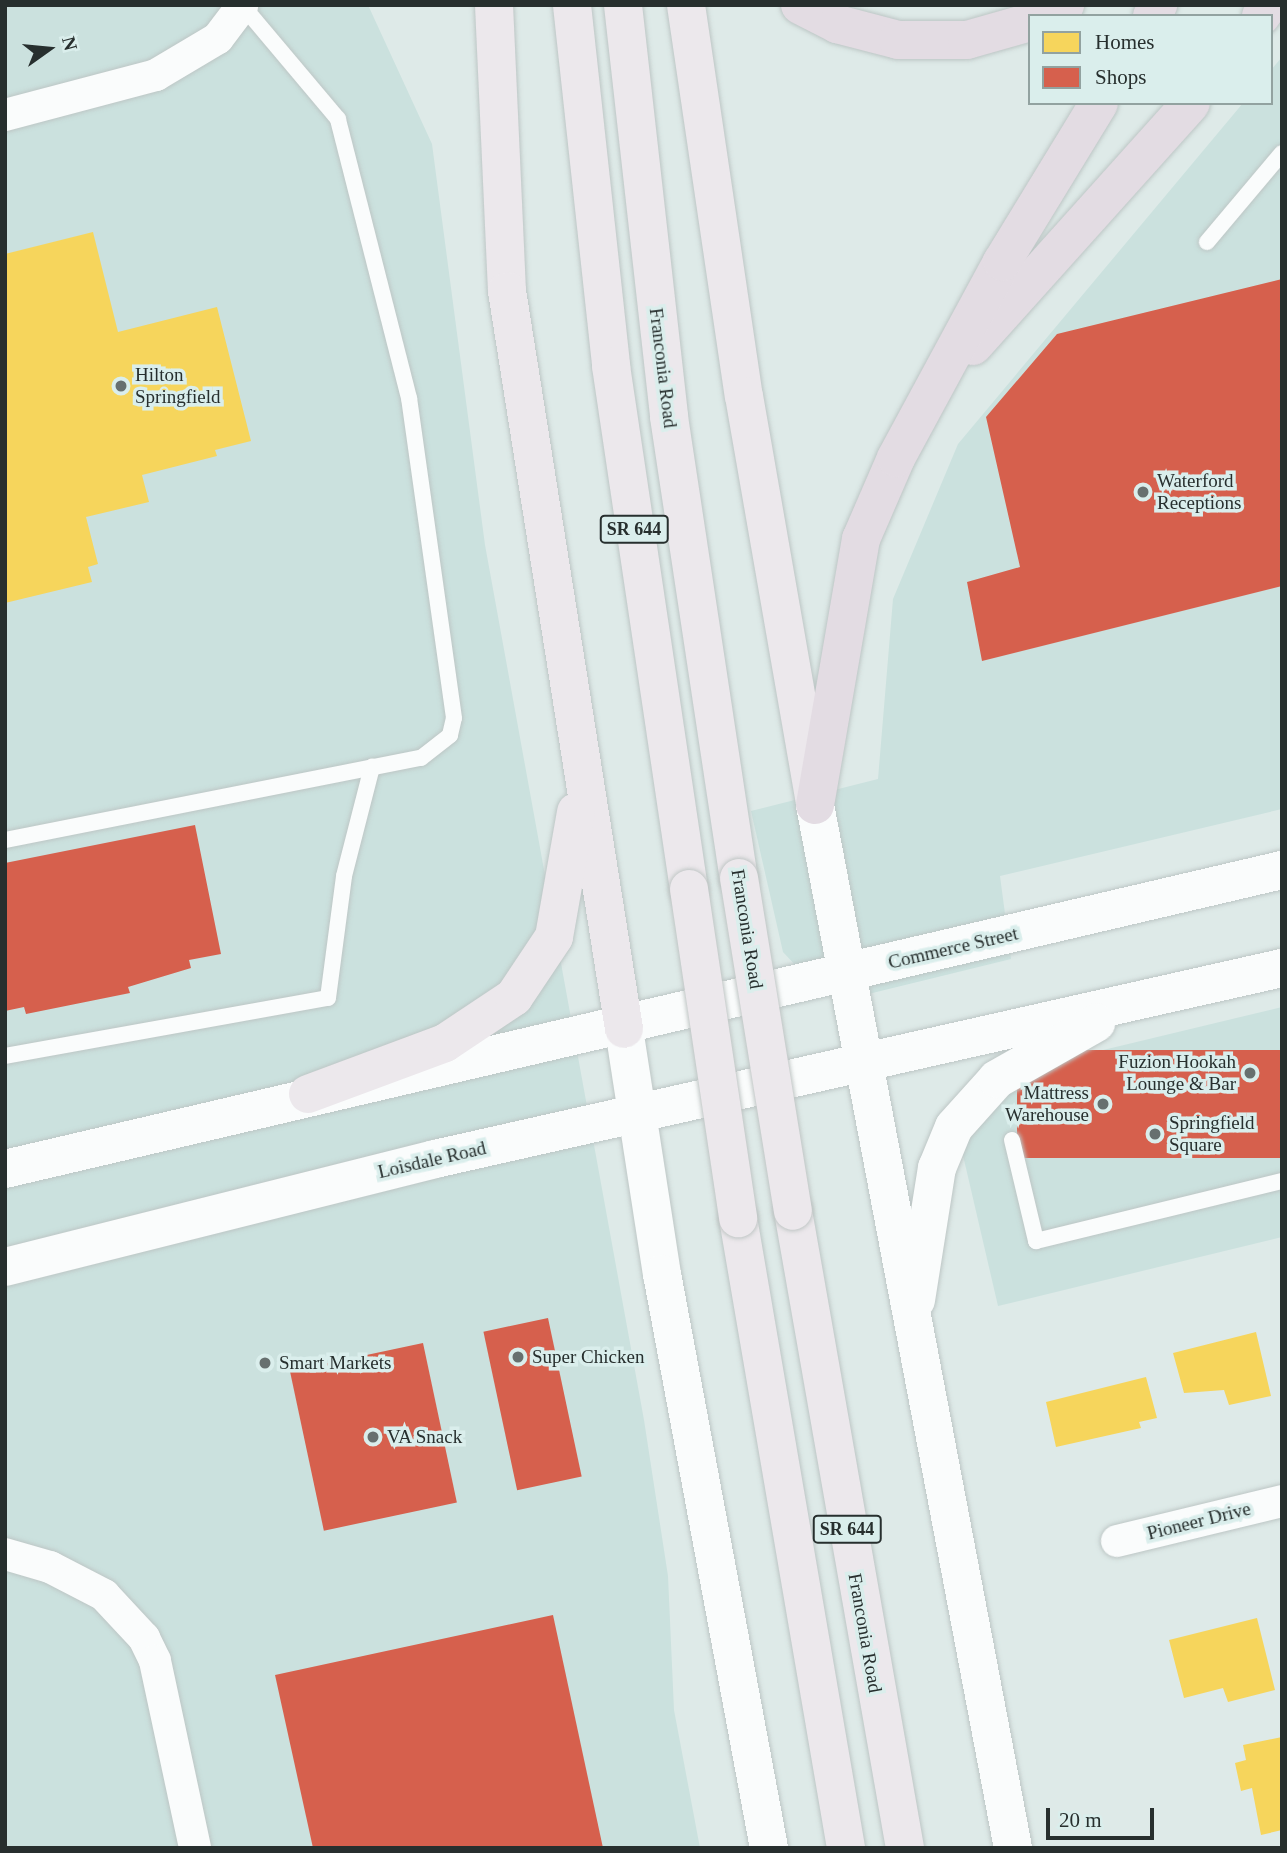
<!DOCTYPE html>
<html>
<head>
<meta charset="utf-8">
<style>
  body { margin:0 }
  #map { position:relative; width:1287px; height:1853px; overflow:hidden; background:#deeae8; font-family:Georgia,serif }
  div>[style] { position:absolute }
  .built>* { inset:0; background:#cbe1de }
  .homes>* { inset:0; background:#f6d55c }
  .shops>* { inset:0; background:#d6604d; transform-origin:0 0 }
  .roads { filter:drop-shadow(0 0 2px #bdc6c5) drop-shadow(0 0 2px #bdc6c5) }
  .lane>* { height:16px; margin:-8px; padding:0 8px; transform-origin:8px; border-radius:8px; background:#fafcfc }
  .street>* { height:32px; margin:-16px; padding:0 16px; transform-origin:16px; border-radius:16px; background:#fafcfc }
  .secondary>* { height:38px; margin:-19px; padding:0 19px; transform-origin:19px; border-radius:19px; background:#fafcfc }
  .primary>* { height:38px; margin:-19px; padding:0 19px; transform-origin:19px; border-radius:19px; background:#ece8ec }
  .highway>* { height:38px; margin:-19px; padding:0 19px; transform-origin:19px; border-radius:19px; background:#e3dce3 }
  .bridges { filter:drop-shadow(0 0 2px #c0c6c5) drop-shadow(0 0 2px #c0c6c5) }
  .primary-bridge>* { height:38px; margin:-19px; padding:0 19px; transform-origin:19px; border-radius:19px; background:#ece8ec }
  .dots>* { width:19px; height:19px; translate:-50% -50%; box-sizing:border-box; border:4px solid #daeeec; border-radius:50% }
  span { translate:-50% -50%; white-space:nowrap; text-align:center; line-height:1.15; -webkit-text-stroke:7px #daeeec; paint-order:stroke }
  .shield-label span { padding:2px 5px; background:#daeeec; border:2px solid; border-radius:5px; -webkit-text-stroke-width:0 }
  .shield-label { font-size:18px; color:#272f2e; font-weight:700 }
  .street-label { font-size:19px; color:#272f2e }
  .poi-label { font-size:19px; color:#272f2e }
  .left { translate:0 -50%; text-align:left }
  .right { translate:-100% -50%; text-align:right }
  .frame { position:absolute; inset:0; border:7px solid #272f2e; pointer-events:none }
  .legend { position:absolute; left:1028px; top:14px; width:245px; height:91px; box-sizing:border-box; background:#daeeec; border:2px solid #92a2a0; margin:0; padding:9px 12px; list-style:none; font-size:21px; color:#272f2e }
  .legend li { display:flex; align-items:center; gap:14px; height:35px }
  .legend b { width:35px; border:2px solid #92a2a0 }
  .north { position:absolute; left:14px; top:14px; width:70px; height:70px; -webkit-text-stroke:5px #daeeec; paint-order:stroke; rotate:75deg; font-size:19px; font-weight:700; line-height:28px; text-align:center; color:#272f2e }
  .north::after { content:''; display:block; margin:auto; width:24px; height:32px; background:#272f2e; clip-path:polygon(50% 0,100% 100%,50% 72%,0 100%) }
  .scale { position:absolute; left:1046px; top:1808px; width:108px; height:32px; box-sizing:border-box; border:4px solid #272f2e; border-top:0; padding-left:9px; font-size:21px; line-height:24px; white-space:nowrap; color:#272f2e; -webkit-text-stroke:5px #daeeec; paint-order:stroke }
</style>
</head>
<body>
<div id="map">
  <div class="built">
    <div style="clip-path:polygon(5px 5px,368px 5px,432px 144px,485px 545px,644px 1420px,668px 1576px,674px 1710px,700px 1848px,5px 1848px)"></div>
    <div style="clip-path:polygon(1282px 57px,1282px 809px,1000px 876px,1011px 959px,848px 999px,811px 982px,783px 952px,751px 811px,878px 779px,893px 599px,958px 444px,1243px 103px,1271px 103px,1271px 70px)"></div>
    <div style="clip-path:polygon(1282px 1007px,1282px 1237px,998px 1306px,962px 1151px,980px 1116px,1045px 1064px)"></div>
  </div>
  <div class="homes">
    <div style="clip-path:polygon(93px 232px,118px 332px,217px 307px,251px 441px,215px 450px,217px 456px,142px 475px,149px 502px,86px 517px,98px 564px,88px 567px,92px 582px,5px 603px,5px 254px)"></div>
    <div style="clip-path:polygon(1256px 1332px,1271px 1396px,1229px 1405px,1224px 1390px,1184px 1393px,1173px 1353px)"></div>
    <div style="clip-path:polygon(1146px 1377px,1157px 1418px,1139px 1422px,1141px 1428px,1056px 1447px,1046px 1402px)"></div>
    <div style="clip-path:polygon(1257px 1618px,1275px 1690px,1228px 1702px,1223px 1688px,1184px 1698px,1169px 1640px)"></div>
    <div style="clip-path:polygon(1282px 1737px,1282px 1830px,1261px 1835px,1252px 1788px,1241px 1791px,1235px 1763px,1246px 1760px,1243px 1745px)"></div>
  </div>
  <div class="shops">
    <div style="clip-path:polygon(1282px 279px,1282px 586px,982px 661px,967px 582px,1020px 567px,986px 417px,1057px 334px)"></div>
    <div style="clip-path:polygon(195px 825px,221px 954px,189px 960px,191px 968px,128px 987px,130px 993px,26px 1014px,24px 1007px,5px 1011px,5px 863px)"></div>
    <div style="left:1282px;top:1050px;width:108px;height:265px;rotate:90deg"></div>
    <div style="left:548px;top:1318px;width:162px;height:66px;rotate:78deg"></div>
    <div style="left:423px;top:1343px;width:163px;height:136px;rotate:78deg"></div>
    <div style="clip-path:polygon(553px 1615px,603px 1848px,313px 1848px,275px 1675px)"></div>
  </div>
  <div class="roads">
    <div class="lane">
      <div style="left:1207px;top:242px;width:116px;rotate:-49.9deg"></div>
      <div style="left:5px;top:840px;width:424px;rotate:-11.2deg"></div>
      <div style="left:421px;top:758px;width:37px;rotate:-38deg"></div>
      <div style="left:450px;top:735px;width:17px;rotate:-77deg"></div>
      <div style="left:454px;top:718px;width:323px;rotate:-98deg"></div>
      <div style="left:409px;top:398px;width:288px;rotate:-104.3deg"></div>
      <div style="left:338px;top:119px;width:149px;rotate:-130.1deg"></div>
      <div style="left:5px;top:1056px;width:328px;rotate:-10.2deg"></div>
      <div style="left:328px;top:998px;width:123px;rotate:-82.5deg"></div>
      <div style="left:344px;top:876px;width:113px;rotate:-75.6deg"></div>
      <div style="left:1012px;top:1140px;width:104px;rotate:76.6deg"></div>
      <div style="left:1036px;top:1241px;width:253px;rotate:-13.7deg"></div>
    </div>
    <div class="street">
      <div style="left:5px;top:115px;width:156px;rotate:-14.8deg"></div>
      <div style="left:156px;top:75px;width:72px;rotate:-30.8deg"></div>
      <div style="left:218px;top:38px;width:40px;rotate:-53deg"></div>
      <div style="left:1117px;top:1541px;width:170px;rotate:-13.6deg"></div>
      <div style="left:5px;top:1554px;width:47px;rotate:16.1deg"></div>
      <div style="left:50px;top:1567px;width:61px;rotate:27.4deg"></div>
      <div style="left:104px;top:1595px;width:59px;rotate:47.1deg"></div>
      <div style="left:144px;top:1638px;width:25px;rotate:64deg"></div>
      <div style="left:155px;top:1661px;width:191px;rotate:77.9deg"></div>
    </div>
    <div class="secondary">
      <div style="left:815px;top:805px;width:1062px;rotate:79.25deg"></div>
      <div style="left:624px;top:1029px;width:248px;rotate:81.2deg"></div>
      <div style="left:662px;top:1274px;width:584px;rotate:79.44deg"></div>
      <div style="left:5px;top:1169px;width:1312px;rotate:-13.18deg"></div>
      <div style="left:5px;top:1267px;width:443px;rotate:-14.1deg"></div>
      <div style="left:435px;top:1159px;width:868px;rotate:-12.71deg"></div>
      <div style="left:916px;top:1300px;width:134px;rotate:-81deg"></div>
      <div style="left:937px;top:1168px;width:44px;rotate:-67.5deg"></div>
      <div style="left:954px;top:1127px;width:64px;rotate:-48.1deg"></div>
      <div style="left:997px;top:1079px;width:114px;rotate:-29.5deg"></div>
    </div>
    <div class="primary">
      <div style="left:494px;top:5px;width:286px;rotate:87.4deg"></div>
      <div style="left:507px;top:291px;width:747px;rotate:80.99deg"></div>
      <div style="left:572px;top:5px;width:363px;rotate:83.8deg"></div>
      <div style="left:611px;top:366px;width:529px;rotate:81.52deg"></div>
      <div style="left:623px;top:5px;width:415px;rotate:83.6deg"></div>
      <div style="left:669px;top:417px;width:466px;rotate:81.4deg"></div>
      <div style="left:686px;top:5px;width:395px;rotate:81.6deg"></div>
      <div style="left:744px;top:396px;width:409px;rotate:80.1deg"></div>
      <div style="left:308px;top:1094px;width:146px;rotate:-20.4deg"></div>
      <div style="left:445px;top:1043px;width:83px;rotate:-33.7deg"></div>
      <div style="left:514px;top:997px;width:72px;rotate:-56.3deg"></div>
      <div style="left:554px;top:937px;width:127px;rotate:-80deg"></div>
      <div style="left:793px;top:1211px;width:647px;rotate:80.03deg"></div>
      <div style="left:738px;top:1218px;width:639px;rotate:80.27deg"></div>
    </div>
    <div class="highway">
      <div style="left:800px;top:5px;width:42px;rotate:27.2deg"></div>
      <div style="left:837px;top:24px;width:63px;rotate:14.7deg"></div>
      <div style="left:898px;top:40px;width:69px"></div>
      <div style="left:967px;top:40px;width:66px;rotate:-15.9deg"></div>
      <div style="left:1044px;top:16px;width:24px;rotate:-28deg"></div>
      <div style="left:1152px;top:16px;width:13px;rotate:-61deg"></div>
      <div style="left:1261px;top:16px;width:14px;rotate:-54deg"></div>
      <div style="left:973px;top:346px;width:326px;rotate:-48.1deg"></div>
      <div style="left:815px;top:805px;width:270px;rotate:-80.2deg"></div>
      <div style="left:861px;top:539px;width:88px;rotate:-66.6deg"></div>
      <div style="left:896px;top:458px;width:223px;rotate:-61.6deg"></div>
      <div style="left:1002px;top:262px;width:186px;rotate:-58.6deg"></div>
    </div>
  </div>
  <div class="bridges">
    <div class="primary-bridge">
      <div style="left:739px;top:878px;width:337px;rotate:80.8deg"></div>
      <div style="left:689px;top:889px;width:333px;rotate:81.5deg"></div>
    </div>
  </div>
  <div class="dots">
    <div style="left:121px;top:386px;background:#67706f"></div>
    <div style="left:1143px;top:492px;background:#67706f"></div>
    <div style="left:1250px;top:1073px;background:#67706f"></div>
    <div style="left:1103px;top:1104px;background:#67706f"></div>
    <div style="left:1155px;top:1134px;background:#67706f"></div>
    <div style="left:518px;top:1357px;background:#67706f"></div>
    <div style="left:265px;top:1363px;background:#67706f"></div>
    <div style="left:373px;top:1437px;background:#67706f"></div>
  </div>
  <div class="shield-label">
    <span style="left:634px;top:529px">SR 644</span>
    <span style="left:847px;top:1529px">SR 644</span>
  </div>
  <div class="street-label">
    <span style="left:663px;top:368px;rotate:83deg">Franconia Road</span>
    <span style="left:747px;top:929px;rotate:81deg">Franconia Road</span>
    <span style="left:953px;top:948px;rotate:-13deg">Commerce Street</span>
    <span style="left:432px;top:1160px;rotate:-13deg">Loisdale Road</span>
    <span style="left:1199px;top:1521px;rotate:-14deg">Pioneer Drive</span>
    <span style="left:865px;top:1633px;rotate:80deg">Franconia Road</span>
  </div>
  <div class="poi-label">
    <span class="left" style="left:135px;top:386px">Hilton<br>Springfield</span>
    <span class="left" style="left:1157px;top:492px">Waterford<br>Receptions</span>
    <span class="right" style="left:1236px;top:1073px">Fuzion Hookah<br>Lounge &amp; Bar</span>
    <span class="right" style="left:1089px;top:1104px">Mattress<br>Warehouse</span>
    <span class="left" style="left:1169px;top:1134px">Springfield<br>Square</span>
    <span class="left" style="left:532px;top:1357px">Super Chicken</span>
    <span class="left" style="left:279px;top:1363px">Smart Markets</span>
    <span class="left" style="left:387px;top:1437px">VA Snack</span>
  </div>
  <div class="frame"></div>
  <ul class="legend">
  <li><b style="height:19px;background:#f6d55c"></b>Homes</li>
  <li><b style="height:19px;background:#d6604d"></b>Shops</li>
  </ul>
  <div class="north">N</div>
  <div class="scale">20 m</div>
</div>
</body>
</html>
